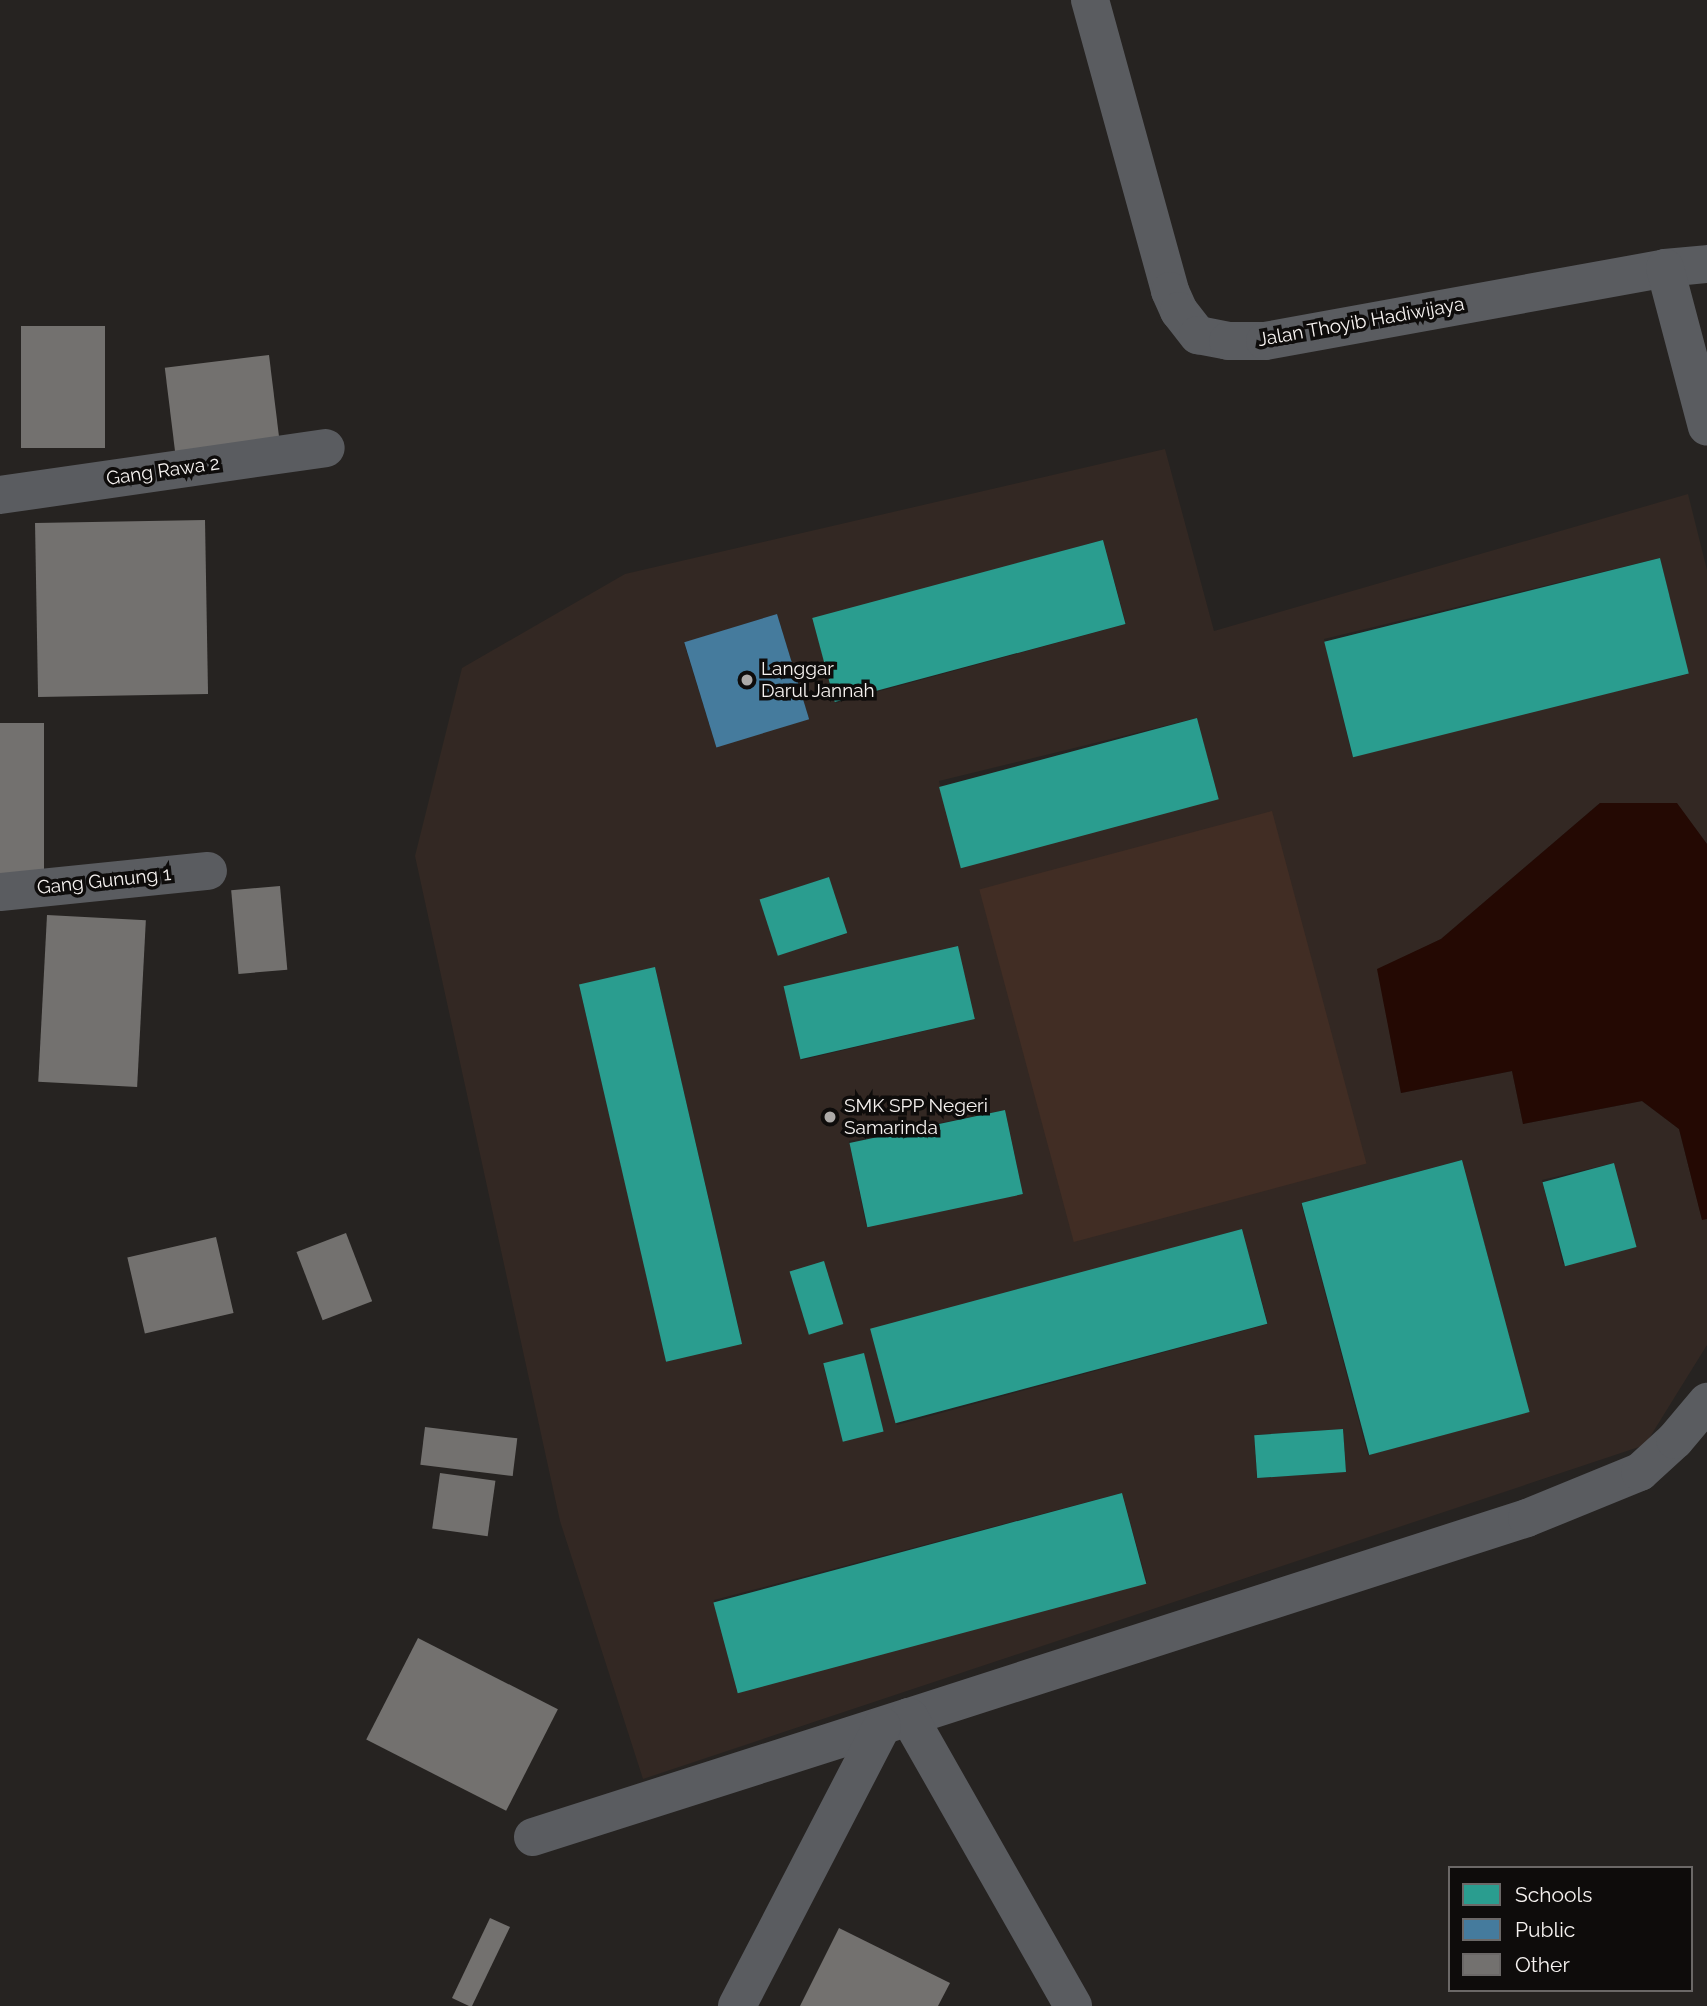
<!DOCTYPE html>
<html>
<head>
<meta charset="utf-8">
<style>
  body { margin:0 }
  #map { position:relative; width:1707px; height:2006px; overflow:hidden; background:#262321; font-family:Raleway,sans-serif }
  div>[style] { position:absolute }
  .built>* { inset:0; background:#332823 }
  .green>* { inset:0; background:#412d24; transform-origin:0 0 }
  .water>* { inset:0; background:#240903 }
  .schools>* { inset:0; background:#2a9d8f; transform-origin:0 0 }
  .public>* { inset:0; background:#457b9d; transform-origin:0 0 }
  .building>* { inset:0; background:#73716f; transform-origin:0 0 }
  .minor>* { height:38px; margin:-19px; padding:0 19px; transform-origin:19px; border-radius:19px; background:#5a5c60 }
  .dots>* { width:19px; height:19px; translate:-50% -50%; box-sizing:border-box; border:4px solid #0e0c0b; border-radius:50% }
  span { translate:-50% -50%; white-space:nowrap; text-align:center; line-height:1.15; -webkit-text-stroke:7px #0e0c0b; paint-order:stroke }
  .street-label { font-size:19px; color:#f6f2f0 }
  .poi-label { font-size:19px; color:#f6f2f0 }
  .left { translate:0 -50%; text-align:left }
  .legend { position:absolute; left:1448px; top:1866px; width:245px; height:126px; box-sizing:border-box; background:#0e0c0b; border:2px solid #6b6867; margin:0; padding:9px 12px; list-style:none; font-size:21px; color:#f6f2f0 }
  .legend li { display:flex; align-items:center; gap:14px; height:35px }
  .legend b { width:35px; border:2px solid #6b6867 }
</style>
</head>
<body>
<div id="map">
  <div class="built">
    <div style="clip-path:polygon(evenodd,1165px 449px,1214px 631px,1688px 494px,1707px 570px,1707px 844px,1676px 803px,1600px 803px,1441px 939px,1378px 970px,1401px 1093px,1512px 1071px,1523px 1124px,1642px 1101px,1679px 1129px,1702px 1219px,1707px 1219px,1707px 1345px,1645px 1445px,643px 1779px,560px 1521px,415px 856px,462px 668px,625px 574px,1165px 449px,1103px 540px,1126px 624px,836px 703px,813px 619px,1103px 540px,1165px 449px,1660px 558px,1688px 674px,1352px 755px,1324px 639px,1660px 558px,1165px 449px,777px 614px,809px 719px,716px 746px,684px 643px,777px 614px,1165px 449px,1197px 718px,1218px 798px,959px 862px,939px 781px,1197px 718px,1165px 449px,829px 877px,846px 934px,778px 955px,760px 900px,829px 877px,1165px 449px,957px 946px,975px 1019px,802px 1060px,784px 988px,957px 946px,1165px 449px,655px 968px,742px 1343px,667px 1361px,579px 985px,655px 968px,1165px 449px,1005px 1110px,1023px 1194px,866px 1225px,849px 1141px,1005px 1110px,1165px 449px,1462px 1160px,1529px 1412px,1368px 1455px,1301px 1203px,1462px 1160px,1165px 449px,1614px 1163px,1635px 1247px,1563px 1264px,1542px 1180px,1614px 1163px,1165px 449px,1242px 1229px,1268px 1324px,897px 1425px,872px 1330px,1242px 1229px,1165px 449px,864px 1354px,883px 1431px,843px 1440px,823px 1364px,864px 1354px,1165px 449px,1343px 1429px,1346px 1472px,1257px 1478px,1254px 1435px,1343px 1429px,1165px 449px,1122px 1493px,1147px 1583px,737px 1691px,714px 1600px,1122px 1493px)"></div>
  </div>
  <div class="green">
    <div style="left:1272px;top:811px;width:365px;height:303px;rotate:75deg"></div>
  </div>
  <div class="water">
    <div style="clip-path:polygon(1600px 803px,1677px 803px,1707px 844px,1707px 1219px,1702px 1220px,1679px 1129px,1642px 1101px,1523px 1124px,1512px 1071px,1401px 1093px,1377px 969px,1441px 939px)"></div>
  </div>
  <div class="schools">
    <div style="left:1103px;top:540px;width:87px;height:301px;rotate:75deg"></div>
    <div style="left:1660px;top:558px;width:119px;height:346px;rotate:76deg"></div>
    <div style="left:1197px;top:718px;width:84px;height:267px;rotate:75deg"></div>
    <div style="left:829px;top:877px;width:59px;height:73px;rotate:72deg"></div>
    <div style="left:958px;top:946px;width:75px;height:179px;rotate:77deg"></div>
    <div style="left:655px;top:967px;width:387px;height:78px;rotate:77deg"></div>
    <div style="left:1005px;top:1110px;width:86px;height:159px;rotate:78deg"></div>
    <div style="left:1462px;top:1160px;width:261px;height:166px;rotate:75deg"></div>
    <div style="left:1614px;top:1163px;width:87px;height:74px;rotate:75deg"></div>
    <div style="left:1242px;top:1229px;width:98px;height:385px;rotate:75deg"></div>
    <div style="left:824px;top:1261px;width:66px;height:36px;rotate:73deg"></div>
    <div style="left:864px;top:1353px;width:81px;height:42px;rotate:76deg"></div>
    <div style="left:1343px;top:1429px;width:43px;height:89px;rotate:86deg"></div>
    <div style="left:1122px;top:1493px;width:94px;height:423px;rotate:75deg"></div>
  </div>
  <div class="public">
    <div style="left:777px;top:614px;width:110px;height:97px;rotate:73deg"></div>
  </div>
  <div class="building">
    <div style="left:21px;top:326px;width:84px;height:122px"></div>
    <div style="left:269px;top:355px;width:100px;height:105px;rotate:83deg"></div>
    <div style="left:205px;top:520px;width:174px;height:170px;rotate:89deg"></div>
    <div style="left:0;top:723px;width:44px;height:151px"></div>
    <div style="left:280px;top:886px;width:84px;height:49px;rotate:85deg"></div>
    <div style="left:47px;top:915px;width:99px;height:167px;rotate:3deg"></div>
    <div style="left:346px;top:1233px;width:73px;height:53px;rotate:69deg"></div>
    <div style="left:216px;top:1237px;width:78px;height:91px;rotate:77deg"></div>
    <div style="left:425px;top:1427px;width:93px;height:38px;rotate:7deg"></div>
    <div style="left:440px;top:1473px;width:56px;height:56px;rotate:8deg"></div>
    <div style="left:418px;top:1638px;width:157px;height:114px;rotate:27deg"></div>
    <div style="clip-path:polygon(490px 1918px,510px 1927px,472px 2006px,469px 2006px,452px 1998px)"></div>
    <div style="clip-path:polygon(839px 1928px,950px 1983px,938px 2006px,800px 2006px)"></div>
  </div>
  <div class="minor">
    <div style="left:1090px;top:0;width:302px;rotate:74.6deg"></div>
    <div style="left:1170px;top:291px;width:22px;rotate:66deg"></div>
    <div style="left:1179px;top:311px;width:31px;rotate:52deg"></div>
    <div style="left:1198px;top:335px;width:31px;rotate:11deg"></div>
    <div style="left:1228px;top:341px;width:37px"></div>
    <div style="left:1265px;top:341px;width:407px;rotate:-10.3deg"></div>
    <div style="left:1665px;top:268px;width:42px;rotate:-5.4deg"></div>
    <div style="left:1665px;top:268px;width:164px;rotate:75.2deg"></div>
    <div style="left:0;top:495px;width:329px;rotate:-8.2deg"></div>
    <div style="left:0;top:892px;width:209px;rotate:-5.8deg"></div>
    <div style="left:909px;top:1717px;width:649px;rotate:-17.85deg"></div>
    <div style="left:1527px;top:1518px;width:122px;rotate:-22.2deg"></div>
    <div style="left:1640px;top:1472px;width:47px;rotate:-42.4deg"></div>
    <div style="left:1675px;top:1440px;width:50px;rotate:-49.9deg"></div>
    <div style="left:533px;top:1837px;width:395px;rotate:-17.7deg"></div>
    <div style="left:909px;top:1717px;width:332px;rotate:60.4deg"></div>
    <div style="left:737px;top:2006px;width:315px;rotate:-62.6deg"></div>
  </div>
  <div class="dots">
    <div style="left:747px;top:680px;background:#adaaa8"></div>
    <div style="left:830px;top:1117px;background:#adaaa8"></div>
  </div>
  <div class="street-label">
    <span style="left:1361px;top:322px;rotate:-10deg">Jalan Thoyib Hadiwijaya</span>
    <span style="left:163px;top:471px;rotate:-8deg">Gang Rawa 2</span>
    <span style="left:104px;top:881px;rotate:-6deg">Gang Gunung 1</span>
  </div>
  <div class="poi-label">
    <span class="left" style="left:761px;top:680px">Langgar<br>Darul Jannah</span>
    <span class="left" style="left:844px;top:1117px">SMK SPP Negeri<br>Samarinda</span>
  </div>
  <ul class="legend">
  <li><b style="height:19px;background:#2a9d8f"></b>Schools</li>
  <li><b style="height:19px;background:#457b9d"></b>Public</li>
  <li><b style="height:19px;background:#73716f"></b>Other</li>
  </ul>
</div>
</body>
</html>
